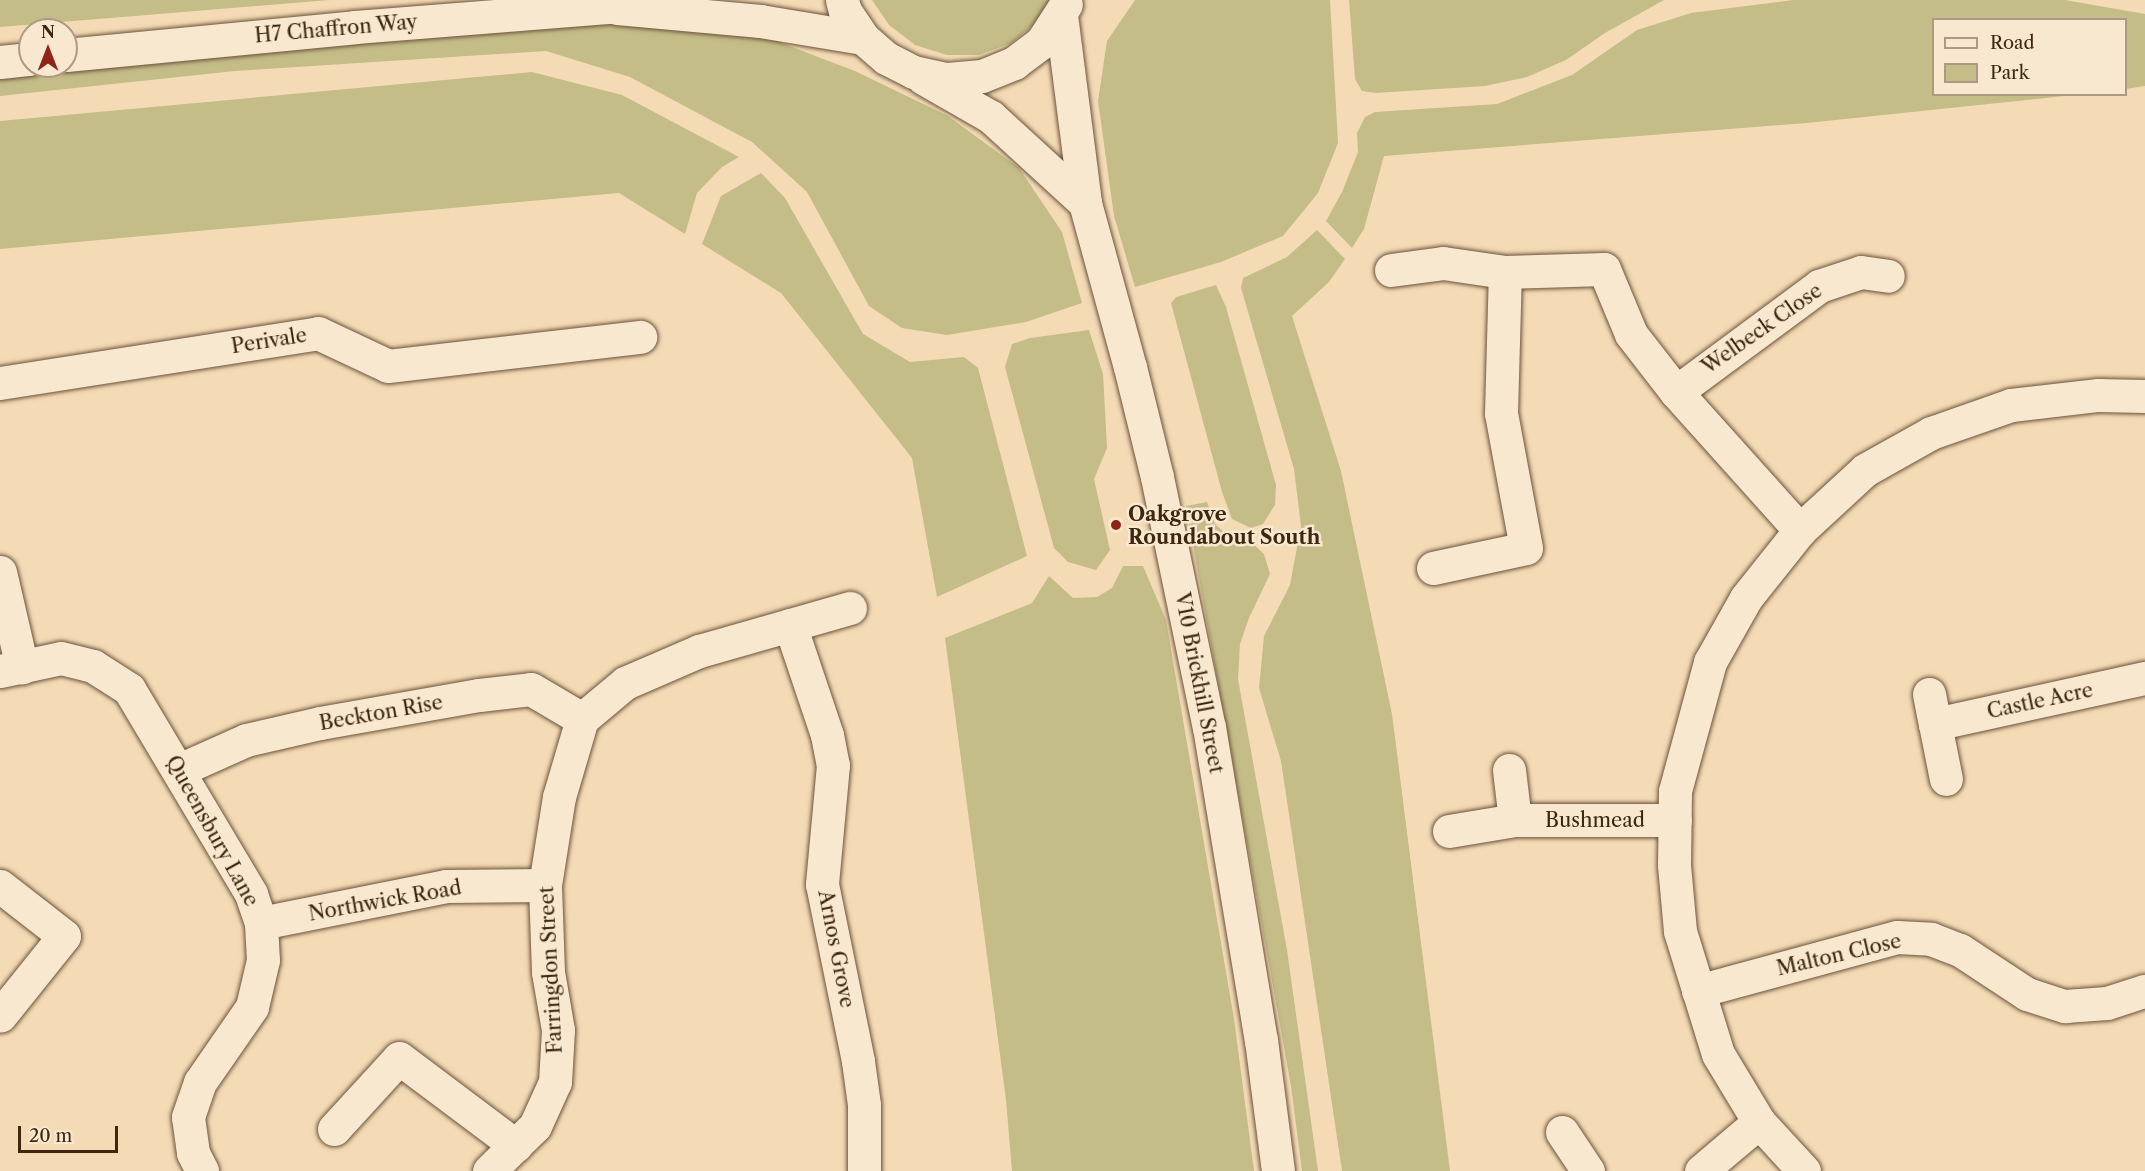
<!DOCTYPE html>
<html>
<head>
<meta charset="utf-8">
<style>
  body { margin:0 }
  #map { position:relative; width:2145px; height:1171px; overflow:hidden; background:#f4dbb6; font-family:"Libre Caslon Text",serif }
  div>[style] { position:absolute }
  .green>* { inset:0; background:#c4bd88 }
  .roads { filter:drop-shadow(0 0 2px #6c533a) drop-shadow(0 0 2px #6c533a) }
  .street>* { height:33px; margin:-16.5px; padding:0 16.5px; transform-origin:16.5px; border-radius:16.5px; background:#f8e8d0 }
  .secondary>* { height:33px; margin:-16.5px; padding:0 16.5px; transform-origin:16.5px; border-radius:16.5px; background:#f8e8d0 }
  .dots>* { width:16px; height:16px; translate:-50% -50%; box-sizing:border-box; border:3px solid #f8e8d0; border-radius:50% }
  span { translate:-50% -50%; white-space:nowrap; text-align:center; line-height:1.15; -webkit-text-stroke:5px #f8e8d0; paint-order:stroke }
  .street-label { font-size:20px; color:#3f2611 }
  .poi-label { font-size:20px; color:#3f2611; font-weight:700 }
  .left { translate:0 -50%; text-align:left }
  .legend { position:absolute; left:1932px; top:18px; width:195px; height:78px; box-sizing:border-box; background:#f8e8d0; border:2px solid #ae9a84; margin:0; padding:8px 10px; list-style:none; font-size:18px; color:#3f2611 }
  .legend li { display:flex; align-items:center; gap:12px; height:30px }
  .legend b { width:30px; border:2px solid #ae9a84 }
  .north { position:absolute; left:18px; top:18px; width:60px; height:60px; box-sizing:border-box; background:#f8e8d0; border:2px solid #ae9a84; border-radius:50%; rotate:0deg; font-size:16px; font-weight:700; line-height:24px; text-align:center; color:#3f2611 }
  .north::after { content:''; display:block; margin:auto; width:21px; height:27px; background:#8f2418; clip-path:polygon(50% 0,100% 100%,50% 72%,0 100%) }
  .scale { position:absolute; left:18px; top:1126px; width:100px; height:27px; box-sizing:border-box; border:3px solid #3f2611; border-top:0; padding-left:8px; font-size:18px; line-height:21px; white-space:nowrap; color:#3f2611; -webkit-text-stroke:4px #f8e8d0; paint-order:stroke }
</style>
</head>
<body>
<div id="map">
  <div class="green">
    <div style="clip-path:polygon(0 0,330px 0,0 27px)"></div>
    <div style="clip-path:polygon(872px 0,1050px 0,1036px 23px,1011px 43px,979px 55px,947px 55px,915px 45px,889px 25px)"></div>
    <div style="clip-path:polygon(1135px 0,1330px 0,1338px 143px,1318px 193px,1283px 236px,1221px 262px,1135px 287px,1114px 216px,1098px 101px,1107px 41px)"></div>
    <div style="clip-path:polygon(1349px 0,1664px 0,1605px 33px,1566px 60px,1527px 77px,1485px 86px,1375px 93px,1362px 91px,1355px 79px)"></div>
    <div style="clip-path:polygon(1793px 0,2065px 0,2145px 14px,2145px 86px,2126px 89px,2126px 20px,1934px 20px,1934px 94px,2074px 95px,1807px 123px,1384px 156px,1364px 229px,1352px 248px,1326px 221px,1342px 192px,1358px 152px,1357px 133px,1365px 117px,1375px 112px,1497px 104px,1572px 75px,1637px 30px,1691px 13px)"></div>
    <div style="clip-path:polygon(592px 24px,742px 28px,855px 71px,948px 116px,1019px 168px,1062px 232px,1082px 303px,1026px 322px,947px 335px,902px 328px,869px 306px,807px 192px,752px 142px,630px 77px,546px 51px,235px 71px,0 96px,0 79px,175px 60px)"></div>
    <div style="clip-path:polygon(532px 72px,622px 95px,739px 157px,722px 167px,697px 193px,685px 234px,619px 193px,0 249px,0 121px)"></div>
    <div style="clip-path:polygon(761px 173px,785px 198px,863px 334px,910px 362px,964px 357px,978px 368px,1027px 556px,937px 597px,912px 458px,781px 293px,702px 244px,721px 196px)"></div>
    <div style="clip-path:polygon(1317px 230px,1345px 259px,1329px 282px,1292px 316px,1341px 471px,1392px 714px,1450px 1171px,1342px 1171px,1281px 761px,1259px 688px,1264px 636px,1290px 585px,1301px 526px,1294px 469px,1241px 288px,1243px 278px,1287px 257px)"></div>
    <div style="clip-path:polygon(1216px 285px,1226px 307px,1276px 485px,1275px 505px,1263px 524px,1251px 528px,1232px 519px,1222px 492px,1171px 303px,1176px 297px)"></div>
    <div style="clip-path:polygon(1089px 330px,1103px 374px,1107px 448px,1094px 479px,1110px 550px,1096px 570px,1068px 562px,1054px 548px,1005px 367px,1012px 344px,1030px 338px)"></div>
    <div style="clip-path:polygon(1207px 502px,1215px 524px,1228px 536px,1252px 543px,1264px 554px,1270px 574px,1249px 618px,1240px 644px,1238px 679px,1287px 950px,1318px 1171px,1302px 1171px,1291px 1086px,1186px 506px)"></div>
    <div style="clip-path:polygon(1123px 566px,1143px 566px,1166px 620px,1234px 1019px,1254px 1171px,1012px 1171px,1006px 1100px,945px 638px,1032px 603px,1049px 576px,1073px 598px,1097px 597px,1112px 588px)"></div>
  </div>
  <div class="roads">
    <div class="street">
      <div style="left:1391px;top:270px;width:52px;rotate:-7.7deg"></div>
      <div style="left:1443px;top:263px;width:63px;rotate:8.3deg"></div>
      <div style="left:1505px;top:272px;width:99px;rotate:-1.7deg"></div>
      <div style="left:1604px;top:269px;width:70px;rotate:67.4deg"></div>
      <div style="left:1631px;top:334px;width:73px;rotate:52.2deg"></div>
      <div style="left:1676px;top:392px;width:186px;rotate:48.1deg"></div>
      <div style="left:0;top:383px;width:322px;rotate:-8.9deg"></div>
      <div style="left:318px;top:333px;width:77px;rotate:25.2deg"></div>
      <div style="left:388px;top:366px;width:254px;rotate:-6.6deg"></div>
      <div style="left:1676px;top:392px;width:178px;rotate:-36.5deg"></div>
      <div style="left:1819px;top:286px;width:44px;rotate:-18.4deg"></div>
      <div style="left:1861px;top:272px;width:27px;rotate:8deg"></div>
      <div style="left:1433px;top:568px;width:95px;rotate:-12.1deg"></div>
      <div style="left:1526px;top:548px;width:137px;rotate:-100.5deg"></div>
      <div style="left:1501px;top:413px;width:141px;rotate:-88.4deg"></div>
      <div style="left:0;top:572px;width:98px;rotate:77deg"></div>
      <div style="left:790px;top:625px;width:116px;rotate:71.4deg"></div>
      <div style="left:827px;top:735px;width:31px;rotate:79deg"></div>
      <div style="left:833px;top:765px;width:120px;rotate:95.3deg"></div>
      <div style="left:822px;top:884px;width:181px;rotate:78.5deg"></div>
      <div style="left:858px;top:1061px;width:44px;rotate:82.2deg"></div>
      <div style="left:864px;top:1105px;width:66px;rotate:90deg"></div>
      <div style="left:0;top:671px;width:62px;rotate:-12deg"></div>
      <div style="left:61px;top:658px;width:33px;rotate:14deg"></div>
      <div style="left:93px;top:666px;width:43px;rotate:32.6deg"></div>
      <div style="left:129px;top:689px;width:239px;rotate:59.2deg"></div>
      <div style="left:251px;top:894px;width:31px;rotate:71deg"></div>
      <div style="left:261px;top:923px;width:37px;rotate:87deg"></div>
      <div style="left:263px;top:960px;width:48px;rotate:103.2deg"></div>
      <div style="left:252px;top:1007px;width:91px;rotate:124.7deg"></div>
      <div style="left:200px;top:1082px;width:37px;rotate:109deg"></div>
      <div style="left:188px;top:1117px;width:36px;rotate:82deg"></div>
      <div style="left:193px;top:1153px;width:20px;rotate:63deg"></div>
      <div style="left:1929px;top:694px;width:31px;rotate:79deg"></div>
      <div style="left:1935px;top:724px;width:215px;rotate:-12.4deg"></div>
      <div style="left:1935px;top:724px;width:56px;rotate:78.7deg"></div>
      <div style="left:179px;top:770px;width:73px;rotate:-24.1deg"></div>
      <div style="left:246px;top:740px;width:76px;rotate:-12.9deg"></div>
      <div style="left:320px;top:723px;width:161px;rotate:-10deg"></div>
      <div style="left:479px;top:695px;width:52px;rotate:-6.6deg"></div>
      <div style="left:531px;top:689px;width:59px;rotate:30.5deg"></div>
      <div style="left:1509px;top:770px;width:50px;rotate:83.2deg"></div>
      <div style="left:1449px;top:831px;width:67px;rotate:-9.5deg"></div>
      <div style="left:1515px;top:820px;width:160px"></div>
      <div style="left:0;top:886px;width:81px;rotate:38deg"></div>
      <div style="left:64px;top:936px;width:102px;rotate:128.7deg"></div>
      <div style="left:261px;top:923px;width:189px;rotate:-11.3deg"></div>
      <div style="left:446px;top:886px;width:99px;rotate:-0.6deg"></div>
      <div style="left:1698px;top:991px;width:206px;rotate:-15.2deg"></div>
      <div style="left:1897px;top:937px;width:34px;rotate:3deg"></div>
      <div style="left:1931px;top:939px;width:31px;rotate:21deg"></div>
      <div style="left:1960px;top:950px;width:80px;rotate:33.3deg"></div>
      <div style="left:2027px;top:994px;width:40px;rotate:18deg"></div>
      <div style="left:2065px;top:1006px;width:42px;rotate:-4.1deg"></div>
      <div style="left:2107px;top:1003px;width:40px;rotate:-18deg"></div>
      <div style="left:334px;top:1129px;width:96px;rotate:-47.5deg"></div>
      <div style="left:399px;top:1058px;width:146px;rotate:36.9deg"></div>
      <div style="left:1562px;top:1132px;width:47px;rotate:56.3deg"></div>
      <div style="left:489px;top:1171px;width:64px;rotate:-44.4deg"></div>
      <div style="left:535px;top:1126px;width:48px;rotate:-65.6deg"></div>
      <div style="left:555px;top:1082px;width:52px;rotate:-86.7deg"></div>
      <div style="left:558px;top:1030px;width:59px;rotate:-99.8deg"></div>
      <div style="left:548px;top:972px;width:87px;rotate:-92deg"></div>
      <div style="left:545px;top:885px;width:89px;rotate:-81deg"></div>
      <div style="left:559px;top:797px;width:81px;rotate:-73.6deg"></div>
      <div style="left:582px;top:719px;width:56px;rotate:-39.9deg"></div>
      <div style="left:625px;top:683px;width:81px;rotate:-23.4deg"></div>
      <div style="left:699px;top:651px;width:157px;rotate:-15.9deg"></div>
      <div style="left:1701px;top:1171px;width:76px;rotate:-40.2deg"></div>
      <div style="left:1804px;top:1171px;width:67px;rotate:-132.6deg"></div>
      <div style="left:1759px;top:1122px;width:79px;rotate:-121.1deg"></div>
      <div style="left:1718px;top:1054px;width:129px;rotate:-107.2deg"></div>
      <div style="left:1680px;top:931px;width:66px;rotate:-95.2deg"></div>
      <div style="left:1674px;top:865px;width:74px;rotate:-89.2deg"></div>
      <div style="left:1675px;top:791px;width:134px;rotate:-74.8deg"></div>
      <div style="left:1710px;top:662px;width:73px;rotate:-60.6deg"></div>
      <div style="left:1746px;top:598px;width:87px;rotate:-51.5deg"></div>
      <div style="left:1800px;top:530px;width:88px;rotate:-42.7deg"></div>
      <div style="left:1865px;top:470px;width:76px;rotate:-29.3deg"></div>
      <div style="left:1931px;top:433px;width:85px;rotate:-19.3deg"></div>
      <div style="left:2011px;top:405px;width:88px;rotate:-6.6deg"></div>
      <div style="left:2098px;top:395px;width:47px;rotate:1.2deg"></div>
    </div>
    <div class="secondary">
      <div style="left:842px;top:0;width:11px;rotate:75deg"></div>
      <div style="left:845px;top:11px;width:32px;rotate:56deg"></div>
      <div style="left:863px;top:38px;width:30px;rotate:41deg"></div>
      <div style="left:886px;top:58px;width:30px;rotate:27deg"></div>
      <div style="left:913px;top:72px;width:35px;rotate:12deg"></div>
      <div style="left:947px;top:79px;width:35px;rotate:-5deg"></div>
      <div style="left:982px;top:76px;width:35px;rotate:-22deg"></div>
      <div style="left:1014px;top:63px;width:34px;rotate:-37deg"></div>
      <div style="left:1041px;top:43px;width:46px;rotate:-57.3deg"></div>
      <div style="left:617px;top:8px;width:144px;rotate:5.2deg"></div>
      <div style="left:760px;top:21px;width:104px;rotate:9.4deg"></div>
      <div style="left:1061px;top:15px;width:190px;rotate:82.7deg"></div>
      <div style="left:1085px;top:203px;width:170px;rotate:74.7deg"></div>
      <div style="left:1130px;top:367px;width:113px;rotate:76.2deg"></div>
      <div style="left:1157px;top:477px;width:255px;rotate:78.3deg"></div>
      <div style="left:1209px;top:727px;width:317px;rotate:80.6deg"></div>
      <div style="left:1261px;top:1040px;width:132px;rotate:82.6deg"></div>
      <div style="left:66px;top:55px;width:290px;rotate:-5.5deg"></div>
      <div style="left:355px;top:27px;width:253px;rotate:-4.5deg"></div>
      <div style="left:607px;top:7px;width:37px;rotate:-11deg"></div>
      <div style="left:0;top:62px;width:30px;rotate:-6deg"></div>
      <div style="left:923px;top:78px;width:78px;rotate:29.8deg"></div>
      <div style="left:991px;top:117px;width:127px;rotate:42.5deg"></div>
    </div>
  </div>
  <div class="dots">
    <div style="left:1116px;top:525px;background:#8f2418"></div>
  </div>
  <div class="street-label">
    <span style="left:336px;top:29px;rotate:-5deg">H7 Chaffron Way</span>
    <span style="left:1762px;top:329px;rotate:-35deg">Welbeck Close</span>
    <span style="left:269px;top:341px;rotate:-9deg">Perivale</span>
    <span style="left:1199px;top:683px;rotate:79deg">V10 Brickhill Street</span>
    <span style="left:2040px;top:701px;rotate:-12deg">Castle Acre</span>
    <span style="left:381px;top:713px;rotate:-10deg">Beckton Rise</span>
    <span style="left:1595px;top:820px">Bushmead</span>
    <span style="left:212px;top:831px;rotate:61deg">Queensbury Lane</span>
    <span style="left:385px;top:901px;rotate:-10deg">Northwick Road</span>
    <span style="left:836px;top:949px;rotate:79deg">Arnos Grove</span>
    <span style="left:1839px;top:955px;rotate:-13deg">Malton Close</span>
    <span style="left:551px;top:970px;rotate:-93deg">Farringdon Street</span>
  </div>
  <div class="poi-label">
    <span class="left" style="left:1128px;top:526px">Oakgrove<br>Roundabout South</span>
  </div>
  <ul class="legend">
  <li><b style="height:8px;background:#f8e8d0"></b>Road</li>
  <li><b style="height:16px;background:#c4bd88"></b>Park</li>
  </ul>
  <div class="north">N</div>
  <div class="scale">20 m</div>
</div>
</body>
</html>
